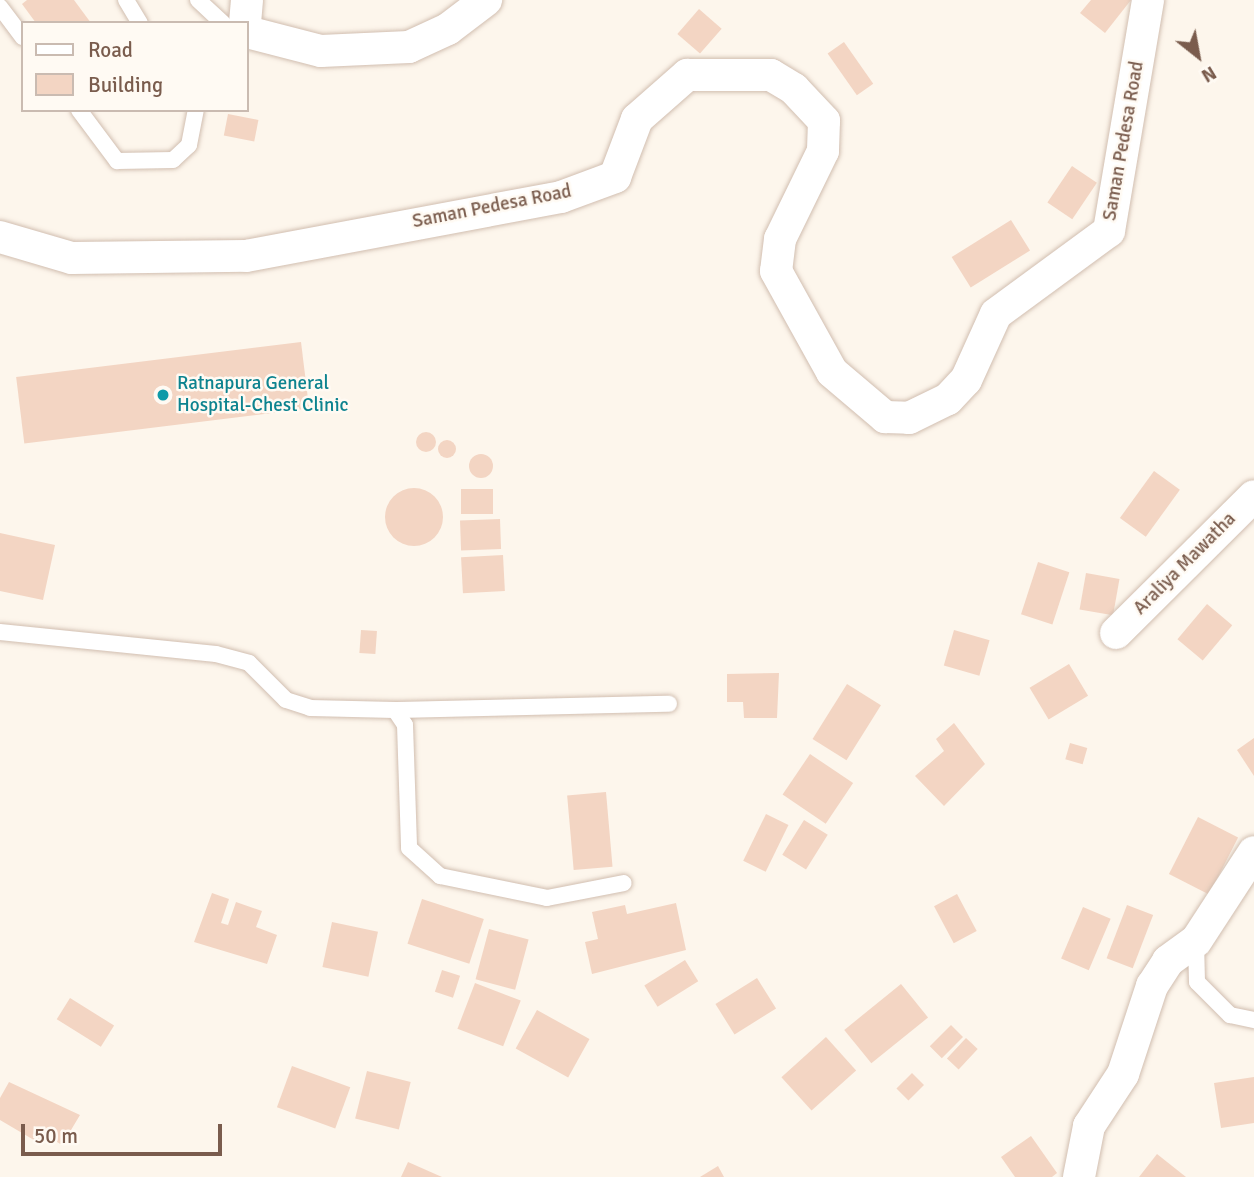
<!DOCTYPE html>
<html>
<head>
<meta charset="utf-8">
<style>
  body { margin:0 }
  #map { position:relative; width:1254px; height:1177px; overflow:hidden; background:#fdf6ec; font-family:Signika,sans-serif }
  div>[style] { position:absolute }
  .building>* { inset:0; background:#f3d5c3; transform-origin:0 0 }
  .round { border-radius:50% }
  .roads { filter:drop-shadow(0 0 2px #d1beb0) drop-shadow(0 0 2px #d1beb0) }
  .lane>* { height:16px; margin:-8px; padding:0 8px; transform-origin:8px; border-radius:8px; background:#fff }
  .street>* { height:32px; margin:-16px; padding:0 16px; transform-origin:16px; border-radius:16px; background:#fff }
  .dots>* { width:19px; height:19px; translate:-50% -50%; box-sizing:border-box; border:4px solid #fffaf3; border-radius:50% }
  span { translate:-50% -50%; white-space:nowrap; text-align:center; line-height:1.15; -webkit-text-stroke:5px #fffaf3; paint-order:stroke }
  .street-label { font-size:19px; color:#7a5c4d }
  .culture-label { font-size:19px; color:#0d838f }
  .left { translate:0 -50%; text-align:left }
  .legend { position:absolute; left:21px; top:21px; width:228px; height:91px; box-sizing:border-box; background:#fffaf3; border:2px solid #cabbb1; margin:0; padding:9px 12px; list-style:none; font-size:21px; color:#7a5c4d }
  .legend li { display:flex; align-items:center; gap:14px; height:35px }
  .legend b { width:35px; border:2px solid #cabbb1 }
  .north { position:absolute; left:1163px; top:21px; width:70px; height:70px; -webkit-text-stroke:5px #fffaf3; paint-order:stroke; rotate:149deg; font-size:19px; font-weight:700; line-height:28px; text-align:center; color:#7a5c4d }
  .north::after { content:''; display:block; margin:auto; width:24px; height:32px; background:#7a5c4d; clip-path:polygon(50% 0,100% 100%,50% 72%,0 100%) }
  .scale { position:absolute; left:21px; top:1124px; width:201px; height:32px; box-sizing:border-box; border:4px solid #7a5c4d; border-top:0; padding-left:9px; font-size:21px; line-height:24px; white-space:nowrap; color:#7a5c4d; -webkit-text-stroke:5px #fffaf3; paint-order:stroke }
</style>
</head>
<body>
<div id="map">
  <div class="building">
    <div style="clip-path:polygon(27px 0,74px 0,91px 23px,36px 23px,22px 4px)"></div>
    <div style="clip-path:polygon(1091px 0,1131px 0,1105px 33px,1080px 13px)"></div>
    <div style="left:699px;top:9px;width:30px;height:33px;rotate:41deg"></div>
    <div style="left:844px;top:42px;width:51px;height:20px;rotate:55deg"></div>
    <div style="left:228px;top:114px;width:31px;height:22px;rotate:11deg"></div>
    <div style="left:1072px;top:166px;width:30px;height:44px;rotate:34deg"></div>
    <div style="left:1011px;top:220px;width:36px;height:70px;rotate:58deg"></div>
    <div style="left:301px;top:342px;width:67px;height:287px;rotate:83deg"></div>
    <div class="round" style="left:416px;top:432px;width:20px;height:20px"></div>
    <div class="round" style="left:438px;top:440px;width:18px;height:18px"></div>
    <div class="round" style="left:469px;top:454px;width:24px;height:24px"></div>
    <div style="left:1154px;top:471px;width:32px;height:58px;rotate:36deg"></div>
    <div class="round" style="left:385px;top:488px;width:58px;height:58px"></div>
    <div style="left:493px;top:489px;width:25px;height:32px;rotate:90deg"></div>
    <div style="left:500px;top:519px;width:30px;height:40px;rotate:88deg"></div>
    <div style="clip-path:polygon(0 533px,55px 545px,43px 600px,0 591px)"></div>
    <div style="left:503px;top:555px;width:36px;height:42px;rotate:87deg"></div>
    <div style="left:1038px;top:562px;width:33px;height:55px;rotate:18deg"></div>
    <div style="left:1086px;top:573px;width:34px;height:37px;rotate:10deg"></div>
    <div style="left:1207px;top:604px;width:33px;height:46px;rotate:40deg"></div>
    <div style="left:361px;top:630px;width:16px;height:23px;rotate:4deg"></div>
    <div style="left:954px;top:630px;width:37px;height:37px;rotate:16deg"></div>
    <div style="left:1069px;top:664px;width:37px;height:46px;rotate:59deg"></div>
    <div style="clip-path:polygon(779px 673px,777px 718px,744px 718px,743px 702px,727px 702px,727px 674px)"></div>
    <div style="left:847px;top:684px;width:40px;height:65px;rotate:32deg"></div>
    <div style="clip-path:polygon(954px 723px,985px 764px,944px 806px,915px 776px,944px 751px,936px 739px)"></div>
    <div style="clip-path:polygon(1254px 738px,1254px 776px,1237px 750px)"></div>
    <div style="left:1070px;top:743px;width:18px;height:17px;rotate:16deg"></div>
    <div style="left:810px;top:754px;width:52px;height:49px;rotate:34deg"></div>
    <div style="left:606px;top:792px;width:75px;height:39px;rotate:85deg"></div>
    <div style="left:766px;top:814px;width:25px;height:52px;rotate:26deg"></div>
    <div style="left:1198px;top:817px;width:45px;height:64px;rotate:27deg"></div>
    <div style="left:804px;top:820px;width:28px;height:41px;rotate:32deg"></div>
    <div style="clip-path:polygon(212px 893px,229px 899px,221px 923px,228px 925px,236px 902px,262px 911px,256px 927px,277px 935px,267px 964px,194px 942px)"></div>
    <div style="left:957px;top:894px;width:42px;height:26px;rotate:62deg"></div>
    <div style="left:422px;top:899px;width:65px;height:47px;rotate:18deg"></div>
    <div style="clip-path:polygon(676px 903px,686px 950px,592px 974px,585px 942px,598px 939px,592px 912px,625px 905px,627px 914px)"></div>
    <div style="left:1127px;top:905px;width:28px;height:57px;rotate:21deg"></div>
    <div style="left:1083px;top:907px;width:30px;height:56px;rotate:23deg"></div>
    <div style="left:332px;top:922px;width:47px;height:46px;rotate:12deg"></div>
    <div style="left:489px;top:929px;width:41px;height:52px;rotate:15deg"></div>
    <div style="left:685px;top:960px;width:25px;height:48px;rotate:58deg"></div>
    <div style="left:442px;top:970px;width:19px;height:23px;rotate:18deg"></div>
    <div style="left:757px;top:978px;width:36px;height:49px;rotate:58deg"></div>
    <div style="left:475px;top:983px;width:49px;height:49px;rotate:21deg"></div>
    <div style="left:901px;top:984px;width:43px;height:73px;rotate:51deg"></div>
    <div style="left:70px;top:998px;width:52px;height:25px;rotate:32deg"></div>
    <div style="left:537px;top:1010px;width:60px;height:44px;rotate:29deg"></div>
    <div style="left:951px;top:1025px;width:17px;height:30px;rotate:45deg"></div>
    <div style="left:826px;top:1037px;width:45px;height:60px;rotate:48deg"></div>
    <div style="left:966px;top:1038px;width:16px;height:28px;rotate:43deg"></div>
    <div style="left:292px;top:1066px;width:62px;height:44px;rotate:20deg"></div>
    <div style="left:367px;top:1071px;width:45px;height:49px;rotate:14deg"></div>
    <div style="left:912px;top:1073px;width:17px;height:22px;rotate:45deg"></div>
    <div style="clip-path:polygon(1254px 1077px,1254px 1123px,1221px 1128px,1214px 1083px)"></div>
    <div style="clip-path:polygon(9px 1082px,80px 1115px,62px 1145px,44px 1134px,39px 1143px,0 1120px,0 1098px)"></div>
    <div style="clip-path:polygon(1031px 1136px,1057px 1173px,1052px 1177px,1015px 1177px,1001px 1157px)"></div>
    <div style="clip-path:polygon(1157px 1154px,1186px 1177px,1139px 1177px)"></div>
    <div style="clip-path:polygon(408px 1162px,442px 1177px,401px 1177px)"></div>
    <div style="clip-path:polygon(718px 1166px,724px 1177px,700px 1177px)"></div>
  </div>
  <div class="roads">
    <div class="lane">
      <div style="left:126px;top:0;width:27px;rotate:59deg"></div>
      <div style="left:198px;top:0;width:34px;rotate:43deg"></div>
      <div style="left:0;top:7px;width:38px;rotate:53deg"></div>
      <div style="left:79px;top:110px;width:64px;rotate:53.3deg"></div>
      <div style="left:117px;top:161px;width:56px;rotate:-1deg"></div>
      <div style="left:173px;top:160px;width:22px;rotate:-43deg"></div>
      <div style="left:189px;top:145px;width:36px;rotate:-79deg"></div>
      <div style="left:0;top:632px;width:217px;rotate:5.8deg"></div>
      <div style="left:216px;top:654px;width:34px;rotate:15deg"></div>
      <div style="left:249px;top:663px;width:52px;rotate:45deg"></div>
      <div style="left:286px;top:700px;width:25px;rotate:18deg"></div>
      <div style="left:310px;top:708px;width:85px;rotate:1.3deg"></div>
      <div style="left:395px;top:710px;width:18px;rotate:56deg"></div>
      <div style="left:405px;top:725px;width:123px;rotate:88.1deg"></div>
      <div style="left:409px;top:848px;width:42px;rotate:42.1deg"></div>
      <div style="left:440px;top:876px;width:109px;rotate:11.6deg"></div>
      <div style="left:547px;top:898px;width:78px;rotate:-11deg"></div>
      <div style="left:395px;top:710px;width:274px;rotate:-1.3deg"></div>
      <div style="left:1196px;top:941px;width:41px;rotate:88.6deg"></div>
      <div style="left:1197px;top:982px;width:47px;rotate:45deg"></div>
      <div style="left:1230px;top:1015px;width:25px;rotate:12deg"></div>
    </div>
    <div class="street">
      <div style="left:245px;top:23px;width:23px;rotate:-85deg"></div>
      <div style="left:247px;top:32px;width:76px;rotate:14.4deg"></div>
      <div style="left:321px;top:51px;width:88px;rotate:-2.6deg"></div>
      <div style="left:409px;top:47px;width:43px;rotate:-24.8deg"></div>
      <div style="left:448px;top:29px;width:48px;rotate:-37.3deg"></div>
      <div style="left:0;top:237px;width:75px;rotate:16.3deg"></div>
      <div style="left:72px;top:258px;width:174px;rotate:-0.7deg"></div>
      <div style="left:246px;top:256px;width:320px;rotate:-10.6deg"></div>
      <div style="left:561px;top:197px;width:58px;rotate:-20.3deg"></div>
      <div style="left:615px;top:177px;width:62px;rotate:-69.2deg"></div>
      <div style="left:637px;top:119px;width:67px;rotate:-41.3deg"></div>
      <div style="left:687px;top:75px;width:84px"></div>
      <div style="left:771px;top:75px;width:27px;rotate:31deg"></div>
      <div style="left:794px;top:89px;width:44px;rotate:46.8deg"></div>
      <div style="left:824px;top:121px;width:30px;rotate:92deg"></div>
      <div style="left:823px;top:151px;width:98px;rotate:116deg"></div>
      <div style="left:780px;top:239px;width:32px;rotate:97deg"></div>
      <div style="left:776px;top:271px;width:115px;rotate:61deg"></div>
      <div style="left:832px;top:372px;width:70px;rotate:40.3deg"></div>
      <div style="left:885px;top:417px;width:24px;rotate:2deg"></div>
      <div style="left:909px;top:418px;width:43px;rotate:-26deg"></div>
      <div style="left:948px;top:399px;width:26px;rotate:-47deg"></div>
      <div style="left:966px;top:380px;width:72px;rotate:-65.6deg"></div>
      <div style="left:996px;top:314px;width:140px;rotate:-36.3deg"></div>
      <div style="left:1109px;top:231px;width:234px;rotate:-80.4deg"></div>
      <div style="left:1116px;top:633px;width:194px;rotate:-44.8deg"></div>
      <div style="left:1079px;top:1177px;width:52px;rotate:-78.9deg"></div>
      <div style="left:1089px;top:1126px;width:62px;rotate:-56.8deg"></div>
      <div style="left:1123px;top:1074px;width:93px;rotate:-71.8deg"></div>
      <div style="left:1152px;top:986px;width:30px;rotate:-57deg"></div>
      <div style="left:1168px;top:961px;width:34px;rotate:-36deg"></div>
      <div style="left:1196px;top:941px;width:106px;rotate:-56.9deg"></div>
    </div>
  </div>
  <div class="dots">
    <div style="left:163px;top:395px;background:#0f9aa8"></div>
  </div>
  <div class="street-label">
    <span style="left:1124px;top:141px;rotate:-80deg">Saman Pedesa Road</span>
    <span style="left:492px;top:207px;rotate:-11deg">Saman Pedesa Road</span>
    <span style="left:1185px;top:564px;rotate:-45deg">Araliya Mawatha</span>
  </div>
  <div class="culture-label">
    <span class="left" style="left:177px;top:395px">Ratnapura General<br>Hospital-Chest Clinic</span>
  </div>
  <ul class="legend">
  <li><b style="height:9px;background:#fff"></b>Road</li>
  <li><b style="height:19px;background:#f3d5c3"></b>Building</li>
  </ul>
  <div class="north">N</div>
  <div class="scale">50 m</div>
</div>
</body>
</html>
